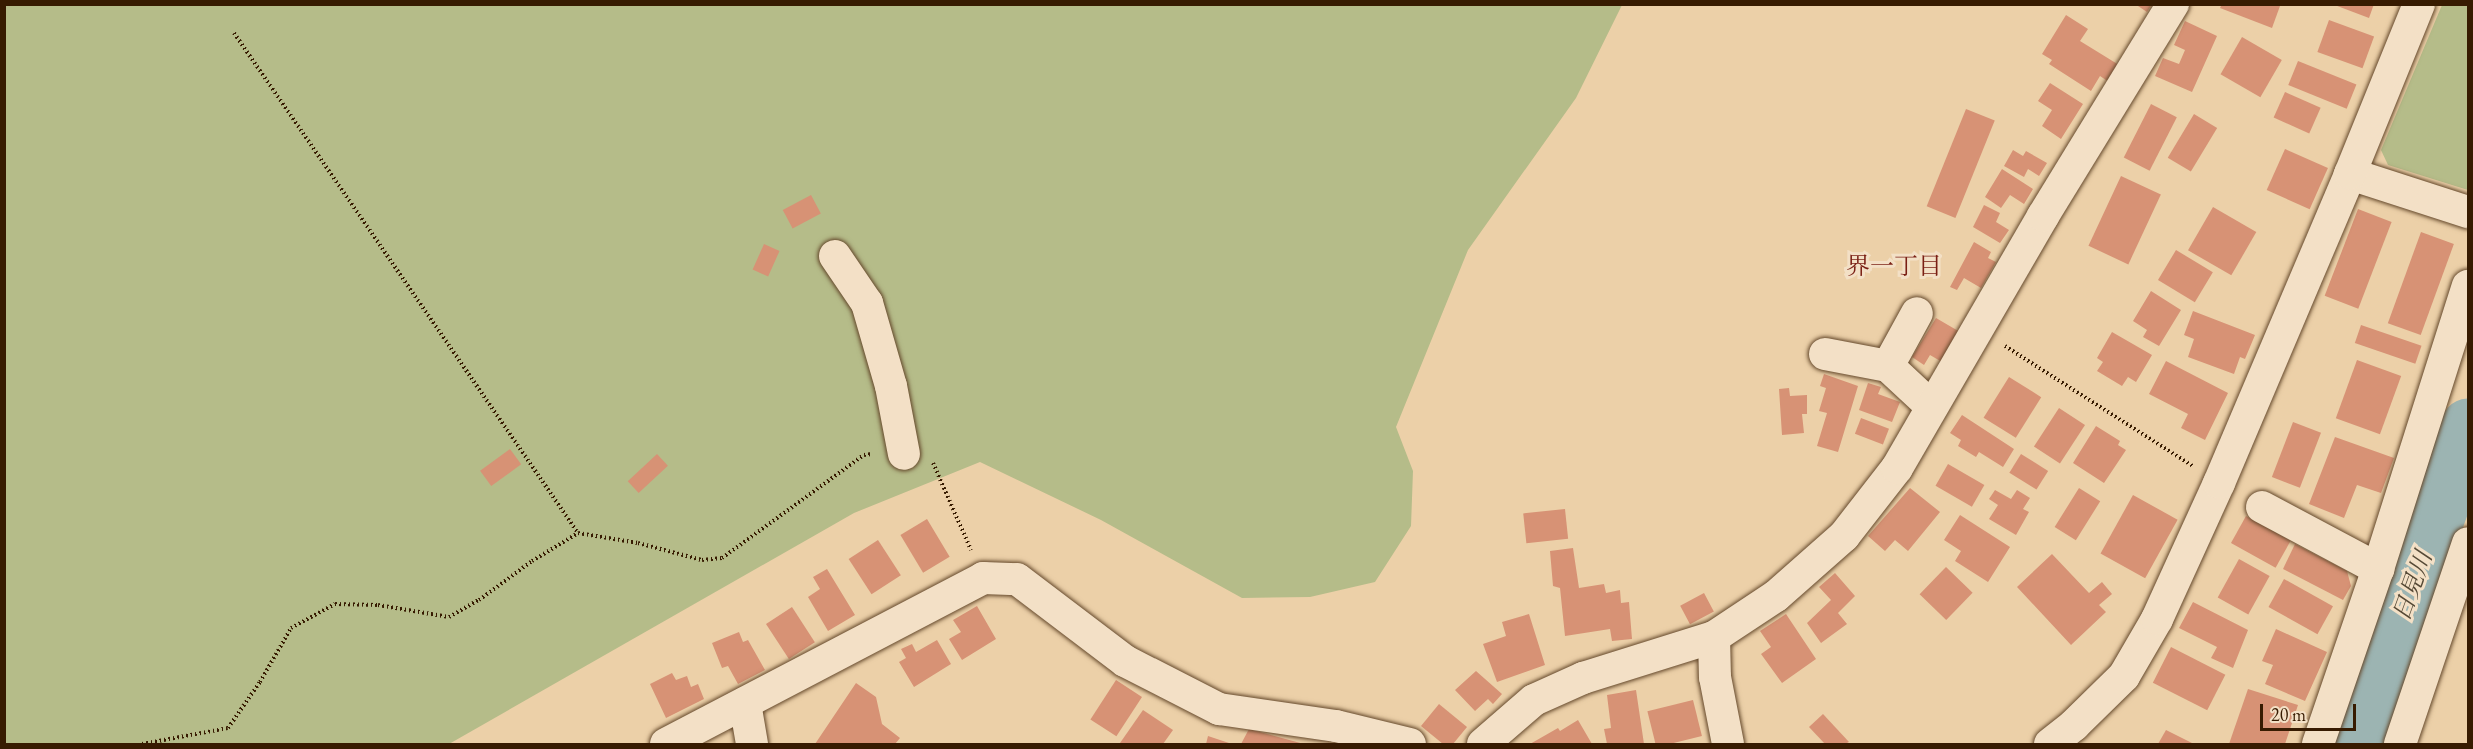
<!DOCTYPE html>
<html>
<head>
<meta charset="utf-8">
<style>
  body { margin:0 }
  #map { position:relative; width:2473px; height:749px; overflow:hidden; background:#ecd0a8; font-family:"EB Garamond","Noto Serif JP",serif }
  div>[style] { position:absolute }
  .green>* { inset:0; background:#b5bc89 }
  .river>* { height:57px; margin:-28.5px; padding:0 28.5px; transform-origin:28.5px; border-radius:28.5px; background:#9cb4b2 }
  .building>* { inset:0; background:#d79275; transform-origin:0 0 }
  .path>* { height:4px; margin-top:-2px; transform-origin:0; background:repeating-linear-gradient(90deg,#371b01 0 1.5px,transparent 0 4.5px) }
  .roads { filter:drop-shadow(0 0 2px #64482b) drop-shadow(0 0 2px #64482b) }
  .street>* { height:32px; margin:-16px; padding:0 16px; transform-origin:16px; border-radius:16px; background:#f3e0c6 }
  span { translate:-50% -50%; white-space:nowrap; text-align:center; line-height:1.15; -webkit-text-stroke:6px #f3e0c6; paint-order:stroke }
  .neighbourhood-label { font-size:24px; color:#7a1f14 }
  .water-label { font-size:24px; color:#554936; font-style:italic }
  .frame { position:absolute; inset:0; border:6px solid #371b01; pointer-events:none }
  .scale { position:absolute; left:2260px; top:704px; width:96px; height:27px; box-sizing:border-box; border:3px solid #371b01; border-top:0; padding-left:8px; font-size:18px; line-height:21px; white-space:nowrap; color:#371b01; -webkit-text-stroke:4px #f3e0c6; paint-order:stroke }
</style>
</head>
<body>
<div id="map">
  <div class="green">
    <div style="clip-path:polygon(4px 5px,1622px 5px,1576px 98px,1468px 250px,1396px 427px,1413px 471px,1411px 526px,1375px 582px,1310px 597px,1242px 598px,1101px 520px,980px 462px,854px 513px,449px 744px,5px 744px)"></div>
    <div style="clip-path:polygon(2442px 5px,2468px 5px,2468px 190px,2388px 165px,2381px 150px)"></div>
  </div>
  <div class="river">
    <div style="left:2355px;top:744px;width:337px;rotate:-70.4deg"></div>
  </div>
  <div class="building">
    <div style="clip-path:polygon(2135px 4px,2152px 4px,2147px 12px)"></div>
    <div style="clip-path:polygon(2222px 4px,2276px 4px,2280px 6px,2272px 28px,2220px 8px)"></div>
    <div style="clip-path:polygon(2332px 4px,2374px 4px,2369px 18px)"></div>
    <div style="clip-path:polygon(2066px 15px,2088px 29px,2080px 41px,2119px 65px,2109px 82px,2100px 76px,2091px 91px,2049px 64px,2052px 60px,2042px 54px)"></div>
    <div style="left:2329px;top:20px;width:48px;height:34px;rotate:20deg"></div>
    <div style="clip-path:polygon(2185px 21px,2217px 36px,2192px 92px,2155px 76px,2163px 58px,2179px 64px,2185px 50px,2174px 45px)"></div>
    <div style="left:2242px;top:37px;width:46px;height:43px;rotate:30deg"></div>
    <div style="left:2298px;top:61px;width:63px;height:26px;rotate:22deg"></div>
    <div style="clip-path:polygon(2050px 83px,2083px 104px,2061px 139px,2042px 126px,2052px 110px,2038px 101px)"></div>
    <div style="left:2285px;top:92px;width:39px;height:28px;rotate:24deg"></div>
    <div style="left:2151px;top:104px;width:29px;height:60px;rotate:27deg"></div>
    <div style="left:1966px;top:109px;width:31px;height:105px;rotate:22deg"></div>
    <div style="left:2194px;top:114px;width:27px;height:51px;rotate:31deg"></div>
    <div style="left:2285px;top:149px;width:47px;height:45px;rotate:24deg"></div>
    <div style="clip-path:polygon(2013px 150px,2023px 156px,2026px 151px,2047px 163px,2039px 176px,2028px 169px,2024px 177px,2004px 166px)"></div>
    <div style="clip-path:polygon(2002px 169px,2033px 189px,2024px 204px,2010px 195px,2001px 208px,1985px 197px)"></div>
    <div style="left:2121px;top:176px;width:44px;height:77px;rotate:25deg"></div>
    <div style="left:811px;top:195px;width:21px;height:32px;rotate:62deg"></div>
    <div style="clip-path:polygon(1984px 205px,2000px 213px,1996px 222px,2009px 230px,2000px 243px,1973px 227px)"></div>
    <div style="left:2213px;top:207px;width:50px;height:50px;rotate:30deg"></div>
    <div style="left:2358px;top:209px;width:36px;height:93px;rotate:21deg"></div>
    <div style="left:2421px;top:232px;width:35px;height:97px;rotate:20deg"></div>
    <div style="clip-path:polygon(1974px 242px,1991px 252px,1988px 258px,1996px 262px,1981px 288px,1964px 278px,1957px 290px,1950px 287px)"></div>
    <div style="left:764px;top:244px;width:17px;height:28px;rotate:24deg"></div>
    <div style="left:2176px;top:250px;width:43px;height:35px;rotate:31deg"></div>
    <div style="clip-path:polygon(2151px 291px,2181px 310px,2159px 346px,2143px 337px,2147px 330px,2133px 321px)"></div>
    <div style="clip-path:polygon(2193px 311px,2255px 335px,2245px 359px,2240px 357px,2234px 374px,2188px 357px,2194px 339px,2184px 335px)"></div>
    <div style="clip-path:polygon(1936px 318px,1960px 332px,1942px 362px,1930px 355px,1924px 365px,1912px 357px)"></div>
    <div style="left:2361px;top:325px;width:64px;height:19px;rotate:19deg"></div>
    <div style="clip-path:polygon(2112px 332px,2152px 355px,2136px 382px,2128px 377px,2122px 386px,2097px 371px,2103px 362px,2097px 358px)"></div>
    <div style="left:2357px;top:360px;width:47px;height:62px;rotate:20deg"></div>
    <div style="clip-path:polygon(2166px 361px,2228px 393px,2205px 440px,2181px 428px,2188px 414px,2149px 394px)"></div>
    <div style="clip-path:polygon(1824px 374px,1858px 386px,1838px 452px,1817px 446px,1827px 413px,1819px 411px,1826px 388px,1820px 386px)"></div>
    <div style="left:2009px;top:377px;width:38px;height:48px;rotate:32deg"></div>
    <div style="clip-path:polygon(1868px 383px,1881px 387px,1878px 394px,1900px 402px,1892px 422px,1859px 410px)"></div>
    <div style="clip-path:polygon(1789px 388px,1790px 396px,1807px 395px,1807px 414px,1802px 414px,1804px 433px,1782px 435px,1779px 389px)"></div>
    <div style="left:2059px;top:408px;width:31px;height:46px;rotate:33deg"></div>
    <div style="clip-path:polygon(1962px 415px,2014px 449px,2003px 467px,1979px 452px,1976px 457px,1958px 446px,1961px 440px,1950px 433px)"></div>
    <div style="left:1861px;top:418px;width:30px;height:17px;rotate:21deg"></div>
    <div style="left:2293px;top:422px;width:30px;height:59px;rotate:21deg"></div>
    <div style="clip-path:polygon(2096px 426px,2120px 441px,2118px 445px,2126px 450px,2104px 483px,2073px 463px)"></div>
    <div style="clip-path:polygon(2335px 437px,2394px 458px,2381px 493px,2357px 485px,2344px 518px,2309px 504px)"></div>
    <div style="left:510px;top:449px;width:19px;height:37px;rotate:54deg"></div>
    <div style="left:657px;top:454px;width:16px;height:40px;rotate:47deg"></div>
    <div style="left:2021px;top:454px;width:32px;height:22px;rotate:32deg"></div>
    <div style="left:1948px;top:464px;width:42px;height:25px;rotate:30deg"></div>
    <div style="clip-path:polygon(1910px 488px,1940px 512px,1908px 551px,1895px 540px,1885px 551px,1868px 536px)"></div>
    <div style="left:2079px;top:488px;width:25px;height:46px;rotate:32deg"></div>
    <div style="clip-path:polygon(1995px 490px,2011px 499px,2017px 490px,2030px 498px,2023px 509px,2029px 512px,2016px 535px,1989px 519px,1998px 505px,1989px 499px)"></div>
    <div style="left:2133px;top:495px;width:51px;height:67px;rotate:29deg"></div>
    <div style="left:1565px;top:509px;width:30px;height:42px;rotate:84deg"></div>
    <div style="clip-path:polygon(1960px 515px,2010px 547px,1988px 582px,1955px 561px,1961px 551px,1944px 540px)"></div>
    <div style="left:2246px;top:516px;width:51px;height:31px;rotate:29deg"></div>
    <div style="left:927px;top:519px;width:44px;height:31px;rotate:59deg"></div>
    <div style="left:878px;top:540px;width:42px;height:35px;rotate:57deg"></div>
    <div style="clip-path:polygon(2295px 544px,2347px 571px,2351px 586px,2343px 600px,2283px 569px)"></div>
    <div style="clip-path:polygon(1573px 548px,1579px 588px,1604px 584px,1606px 593px,1620px 590px,1621px 603px,1629px 602px,1632px 639px,1612px 641px,1610px 629px,1565px 636px,1560px 588px,1553px 586px,1550px 551px)"></div>
    <div style="clip-path:polygon(2052px 554px,2089px 593px,2102px 582px,2112px 594px,2099px 605px,2106px 612px,2071px 645px,2017px 587px)"></div>
    <div style="left:2239px;top:559px;width:35px;height:44px;rotate:29deg"></div>
    <div style="left:1946px;top:567px;width:37px;height:38px;rotate:44deg"></div>
    <div style="clip-path:polygon(827px 569px,855px 615px,828px 631px,808px 597px,820px 589px,813px 577px)"></div>
    <div style="clip-path:polygon(1835px 573px,1855px 596px,1838px 613px,1847px 624px,1821px 643px,1807px 623px,1831px 600px,1819px 587px)"></div>
    <div style="left:2284px;top:579px;width:56px;height:32px;rotate:29deg"></div>
    <div style="left:1704px;top:593px;width:21px;height:27px;rotate:62deg"></div>
    <div style="clip-path:polygon(2193px 602px,2248px 630px,2233px 668px,2211px 658px,2217px 647px,2179px 628px)"></div>
    <div style="clip-path:polygon(977px 606px,996px 639px,962px 660px,949px 639px,961px 632px,953px 620px)"></div>
    <div style="left:792px;top:607px;width:42px;height:31px;rotate:57deg"></div>
    <div style="clip-path:polygon(1529px 614px,1545px 665px,1497px 682px,1483px 644px,1506px 636px,1502px 622px)"></div>
    <div style="clip-path:polygon(1786px 614px,1816px 659px,1782px 683px,1761px 654px,1771px 647px,1760px 631px)"></div>
    <div style="clip-path:polygon(2276px 629px,2327px 652px,2305px 701px,2265px 684px,2273px 665px,2262px 661px)"></div>
    <div style="clip-path:polygon(739px 632px,743px 642px,748px 640px,765px 670px,738px 684px,728px 666px,722px 668px,712px 643px)"></div>
    <div style="clip-path:polygon(937px 640px,951px 664px,914px 687px,899px 662px,906px 658px,901px 649px,912px 644px,916px 652px)"></div>
    <div style="left:2171px;top:647px;width:61px;height:40px;rotate:27deg"></div>
    <div style="clip-path:polygon(1476px 671px,1502px 694px,1493px 704px,1488px 699px,1475px 711px,1455px 690px)"></div>
    <div style="clip-path:polygon(672px 673px,676px 680px,687px 676px,691px 687px,698px 684px,704px 699px,666px 718px,650px 684px)"></div>
    <div style="left:1116px;top:680px;width:31px;height:47px;rotate:33deg"></div>
    <div style="clip-path:polygon(856px 683px,876px 697px,882px 724px,900px 738px,895px 744px,815px 744px)"></div>
    <div style="clip-path:polygon(2248px 689px,2298px 705px,2285px 744px,2229px 744px)"></div>
    <div style="clip-path:polygon(1636px 690px,1644px 744px,1607px 744px,1604px 729px,1611px 728px,1607px 695px)"></div>
    <div style="left:1693px;top:700px;width:37px;height:47px;rotate:76deg"></div>
    <div style="clip-path:polygon(1439px 704px,1467px 727px,1453px 744px,1443px 744px,1421px 726px)"></div>
    <div style="clip-path:polygon(1143px 710px,1173px 730px,1163px 744px,1122px 744px,1120px 743px)"></div>
    <div style="clip-path:polygon(1823px 714px,1849px 742px,1845px 744px,1825px 744px,1809px 727px)"></div>
    <div style="clip-path:polygon(1578px 720px,1592px 744px,1530px 744px,1558px 728px,1560px 731px)"></div>
    <div style="clip-path:polygon(1249px 729px,1304px 744px,1241px 744px)"></div>
    <div style="clip-path:polygon(2166px 730px,2194px 744px,2158px 744px)"></div>
    <div style="clip-path:polygon(1208px 736px,1232px 744px,1206px 744px)"></div>
  </div>
  <div class="path">
    <div style="left:234px;top:33px;width:607px;rotate:55.47deg"></div>
    <div style="left:2005px;top:346px;width:224px;rotate:32.6deg"></div>
    <div style="left:933px;top:463px;width:95px;rotate:66.4deg"></div>
    <div style="left:142px;top:744px;width:87px;rotate:-10.5deg"></div>
    <div style="left:228px;top:728px;width:56px;rotate:-55.2deg"></div>
    <div style="left:260px;top:682px;width:62px;rotate:-60.1deg"></div>
    <div style="left:291px;top:628px;width:50px;rotate:-28.6deg"></div>
    <div style="left:335px;top:604px;width:43px;rotate:1.3deg"></div>
    <div style="left:378px;top:605px;width:72px;rotate:9.6deg"></div>
    <div style="left:449px;top:617px;width:34px;rotate:-30deg"></div>
    <div style="left:479px;top:600px;width:66px;rotate:-36.3deg"></div>
    <div style="left:532px;top:561px;width:54px;rotate:-31.3deg"></div>
    <div style="left:578px;top:533px;width:61px;rotate:9.5deg"></div>
    <div style="left:638px;top:543px;width:66px;rotate:14.9deg"></div>
    <div style="left:702px;top:560px;width:20px;rotate:-6deg"></div>
    <div style="left:722px;top:558px;width:175px;rotate:-36deg"></div>
    <div style="left:864px;top:455px;width:8px;rotate:-7deg"></div>
  </div>
  <div class="roads">
    <div class="street">
      <div style="left:2350px;top:174px;width:124px;rotate:17.9deg"></div>
      <div style="left:835px;top:256px;width:57px;rotate:55.8deg"></div>
      <div style="left:867px;top:303px;width:86px;rotate:73.9deg"></div>
      <div style="left:891px;top:386px;width:69px;rotate:79.2deg"></div>
      <div style="left:1825px;top:354px;width:64px;rotate:10.8deg"></div>
      <div style="left:1888px;top:366px;width:60px;rotate:43deg"></div>
      <div style="left:1888px;top:366px;width:60px;rotate:-61.3deg"></div>
      <div style="left:2262px;top:507px;width:132px;rotate:28.1deg"></div>
      <div style="left:1714px;top:637px;width:40px;rotate:88.6deg"></div>
      <div style="left:1715px;top:677px;width:68px;rotate:79deg"></div>
      <div style="left:745px;top:703px;width:42px;rotate:80.3deg"></div>
      <div style="left:666px;top:744px;width:358px;rotate:-27.6deg"></div>
      <div style="left:983px;top:578px;width:34px;rotate:2deg"></div>
      <div style="left:1017px;top:579px;width:136px;rotate:37.2deg"></div>
      <div style="left:1125px;top:661px;width:106px;rotate:27.1deg"></div>
      <div style="left:1219px;top:709px;width:118px;rotate:8.3deg"></div>
      <div style="left:1336px;top:726px;width:76px;rotate:13.7deg"></div>
      <div style="left:1483px;top:744px;width:67px;rotate:-40.8deg"></div>
      <div style="left:1534px;top:700px;width:54px;rotate:-24.2deg"></div>
      <div style="left:1583px;top:678px;width:137px;rotate:-17.4deg"></div>
      <div style="left:1714px;top:637px;width:74px;rotate:-33.5deg"></div>
      <div style="left:1776px;top:596px;width:91px;rotate:-41.4deg"></div>
      <div style="left:1844px;top:536px;width:86px;rotate:-52.1deg"></div>
      <div style="left:1897px;top:468px;width:291px;rotate:-59.9deg"></div>
      <div style="left:2043px;top:216px;width:249px;rotate:-58.5deg"></div>
      <div style="left:2050px;top:744px;width:31px;rotate:-38deg"></div>
      <div style="left:2074px;top:725px;width:70px;rotate:-44.4deg"></div>
      <div style="left:2124px;top:676px;width:66px;rotate:-59.9deg"></div>
      <div style="left:2157px;top:619px;width:149px;rotate:-65.5deg"></div>
      <div style="left:2219px;top:483px;width:336px;rotate:-67deg"></div>
      <div style="left:2350px;top:174px;width:183px;rotate:-67.9deg"></div>
      <div style="left:2318px;top:744px;width:185px;rotate:-71.1deg"></div>
      <div style="left:2378px;top:569px;width:297px;rotate:-72.4deg"></div>
      <div style="left:2400px;top:744px;width:212px;rotate:-71.3deg"></div>
    </div>
  </div>
  <div class="neighbourhood-label">
    <span style="left:1894px;top:266px">界一丁目</span>
  </div>
  <div class="water-label">
    <span style="left:2412px;top:586px;rotate:-70deg">日見川</span>
  </div>
  <div class="frame"></div>
  <div class="scale">20 m</div>
</div>
</body>
</html>
